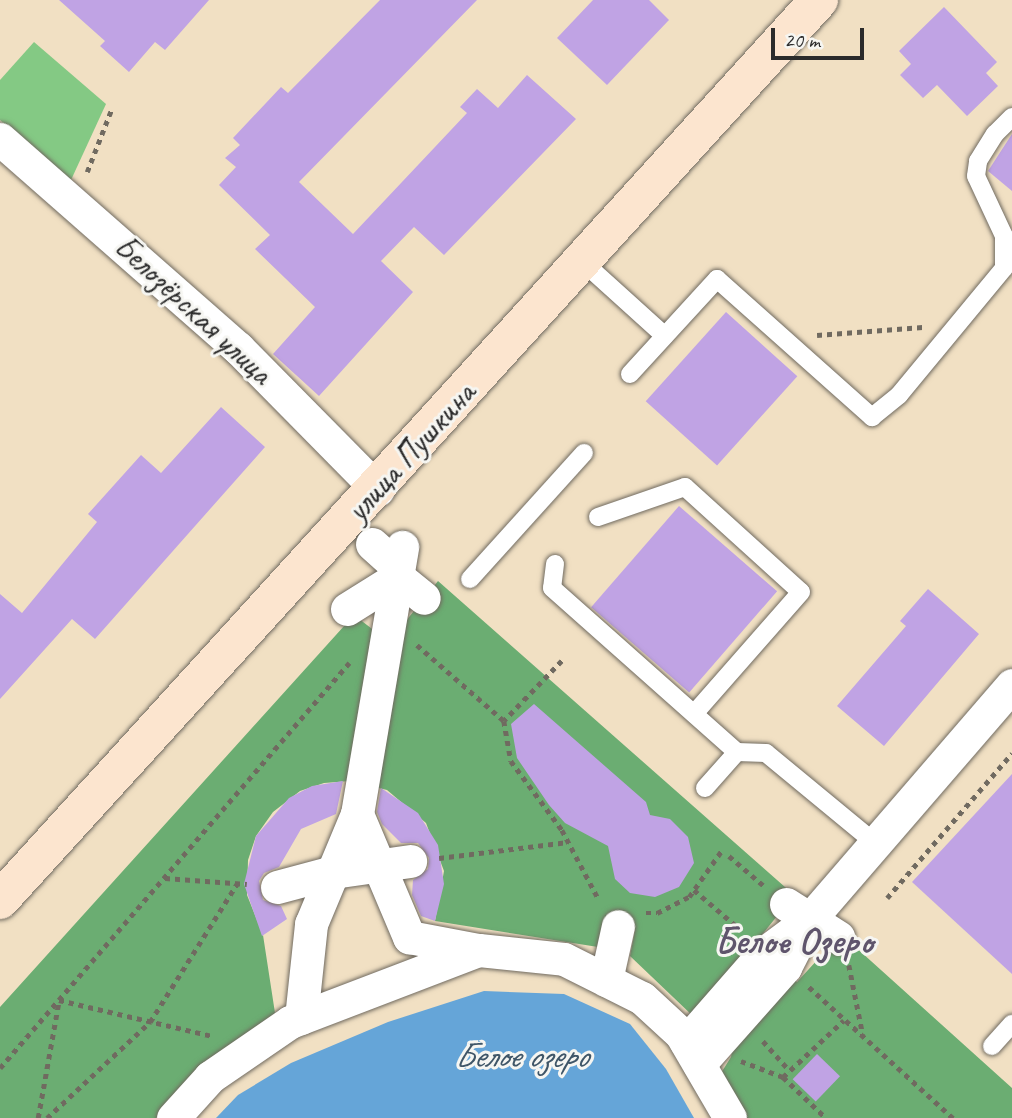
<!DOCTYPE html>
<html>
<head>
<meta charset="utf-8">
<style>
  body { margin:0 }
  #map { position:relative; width:1012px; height:1118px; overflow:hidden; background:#f1e0c3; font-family:Caveat,sans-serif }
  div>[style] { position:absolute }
  .green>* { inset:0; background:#84c984 }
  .forest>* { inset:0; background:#6bad72 }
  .water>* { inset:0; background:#65a5d8 }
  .building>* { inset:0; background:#c0a3e4; transform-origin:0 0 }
  .path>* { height:4.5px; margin-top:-2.25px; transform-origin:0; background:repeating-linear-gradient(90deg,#706a60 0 5px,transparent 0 10px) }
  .roads { filter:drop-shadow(0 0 2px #706a60) drop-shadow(0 0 2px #706a60) }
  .lane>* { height:18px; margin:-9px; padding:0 9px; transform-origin:9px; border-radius:9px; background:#fff }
  .street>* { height:33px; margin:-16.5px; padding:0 16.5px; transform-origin:16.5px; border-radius:16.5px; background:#fff }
  .secondary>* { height:38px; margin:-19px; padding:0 19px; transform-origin:19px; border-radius:19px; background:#fce5cf }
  span { translate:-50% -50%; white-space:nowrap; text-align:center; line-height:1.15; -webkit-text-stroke:6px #f6f6f2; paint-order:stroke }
  .street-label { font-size:33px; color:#2b2b2b }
  .water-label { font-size:35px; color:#3f5668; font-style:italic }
  .quarter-label { font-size:37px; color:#5f556c; font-weight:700 }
  .scale { position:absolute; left:771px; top:28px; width:93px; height:32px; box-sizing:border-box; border:4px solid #2b2b2b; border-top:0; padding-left:9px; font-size:21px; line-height:24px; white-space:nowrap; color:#2b2b2b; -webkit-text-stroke:5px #f6f6f2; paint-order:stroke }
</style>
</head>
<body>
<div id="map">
  <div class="green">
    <div style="clip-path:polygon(34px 42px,106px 104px,71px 180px,0 120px,0 80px)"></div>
  </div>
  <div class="forest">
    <div style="clip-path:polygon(438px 581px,794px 895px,695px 1018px,630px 956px,635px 930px,604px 923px,598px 947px,435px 921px,444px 871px,426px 823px,387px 790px,350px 781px,324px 783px,300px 791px,273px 812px,256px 836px,248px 860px,247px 895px,263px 935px,275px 1013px,200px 1067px,156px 1118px,0 1118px,0 1007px,354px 615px,389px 642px)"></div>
    <div style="clip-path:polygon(841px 934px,1012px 1088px,1012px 1118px,746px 1118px,721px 1073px,731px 1057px,736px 1032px,788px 975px,797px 982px)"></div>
  </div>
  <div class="water">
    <div style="clip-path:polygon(484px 991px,564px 994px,630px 1024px,666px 1069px,694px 1118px,216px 1118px,238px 1095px,291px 1063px,388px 1022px)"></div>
  </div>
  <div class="building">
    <div style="clip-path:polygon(59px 0,209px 0,165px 50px,155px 42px,129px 72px,100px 46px,105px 41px)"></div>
    <div style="clip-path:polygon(380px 0,477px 0,299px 182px,353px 234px,467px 113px,460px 107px,477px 89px,498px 108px,527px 75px,576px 119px,444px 255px,414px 227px,381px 261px,413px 292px,319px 396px,273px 354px,315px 307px,255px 249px,270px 235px,219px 185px,236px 167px,225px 158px,240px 145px,233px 138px,281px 87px,288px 93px)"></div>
    <div style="clip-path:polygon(593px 0,649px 0,669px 20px,607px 85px,557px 38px)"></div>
    <div style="clip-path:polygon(944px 7px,997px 62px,986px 73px,998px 86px,967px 116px,937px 85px,923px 98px,900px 75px,911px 64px,899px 51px)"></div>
    <div style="clip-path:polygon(1012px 134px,1012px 191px,988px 171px)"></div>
    <div style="left:726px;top:312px;width:96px;height:120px;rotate:42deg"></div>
    <div style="clip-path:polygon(221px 407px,265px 447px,95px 639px,72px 619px,0 699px,0 594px,22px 613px,97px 522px,88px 514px,141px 455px,161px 473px)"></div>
    <div style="left:679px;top:506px;width:130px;height:134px;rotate:41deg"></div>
    <div style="clip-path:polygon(928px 589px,979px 634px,884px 746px,837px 706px,906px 626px,900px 621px)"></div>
    <div style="clip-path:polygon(534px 704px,646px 802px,650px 815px,670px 819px,688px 837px,694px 863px,679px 887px,655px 897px,630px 893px,615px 879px,608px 846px,565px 823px,549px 805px,517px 758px,511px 724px)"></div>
    <div style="clip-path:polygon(1012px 774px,1012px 974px,912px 882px)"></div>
    <div style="clip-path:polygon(343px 781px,336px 814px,301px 829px,279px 867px,264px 873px,259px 881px,263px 900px,281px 906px,287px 919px,262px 936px,244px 884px,256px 836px,289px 798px,312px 786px)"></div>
    <div style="clip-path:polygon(381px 788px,418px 813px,438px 845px,444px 884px,435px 921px,421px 916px,412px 895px,413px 880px,428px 869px,429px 858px,418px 843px,401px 843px,382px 824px,377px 812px)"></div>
    <div style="left:817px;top:1054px;width:32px;height:35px;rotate:44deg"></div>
  </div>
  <div class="path">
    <div style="left:87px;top:172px;width:69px;rotate:-68.7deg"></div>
    <div style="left:817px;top:335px;width:106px;rotate:-4.3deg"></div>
    <div style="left:417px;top:645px;width:116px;rotate:41.1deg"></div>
    <div style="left:562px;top:661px;width:83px;rotate:134deg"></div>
    <div style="left:504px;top:721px;width:41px;rotate:80.1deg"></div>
    <div style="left:511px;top:761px;width:86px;rotate:53.5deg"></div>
    <div style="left:562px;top:830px;width:79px;rotate:62.1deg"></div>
    <div style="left:729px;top:856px;width:45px;rotate:40.5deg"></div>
    <div style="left:439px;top:858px;width:130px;rotate:-7.1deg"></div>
    <div style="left:165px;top:878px;width:82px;rotate:4.2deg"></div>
    <div style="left:694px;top:890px;width:62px;rotate:40.4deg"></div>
    <div style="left:887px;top:898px;width:191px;rotate:-49.2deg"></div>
    <div style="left:646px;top:913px;width:11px"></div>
    <div style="left:657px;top:913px;width:36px;rotate:-27deg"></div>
    <div style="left:689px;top:897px;width:57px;rotate:-54.9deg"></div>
    <div style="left:849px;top:965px;width:71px;rotate:78.7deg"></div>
    <div style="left:809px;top:987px;width:195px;rotate:42.3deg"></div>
    <div style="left:763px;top:1041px;width:40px;rotate:48deg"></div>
    <div style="left:741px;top:1061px;width:45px;rotate:20.9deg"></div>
    <div style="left:783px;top:1077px;width:59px;rotate:43.6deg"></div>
    <div style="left:0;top:1068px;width:535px;rotate:-49.25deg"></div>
    <div style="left:783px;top:1077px;width:83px;rotate:-43.1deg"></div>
    <div style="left:38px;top:1118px;width:120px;rotate:-79.9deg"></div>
    <div style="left:59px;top:1000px;width:157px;rotate:13.2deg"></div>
    <div style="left:47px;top:1118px;width:141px;rotate:-43deg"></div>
    <div style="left:150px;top:1022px;width:163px;rotate:-57.8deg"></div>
  </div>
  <div class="roads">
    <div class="lane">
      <div style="left:583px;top:262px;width:110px;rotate:42.1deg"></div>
      <div style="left:630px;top:374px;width:129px;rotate:-47.5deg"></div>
      <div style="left:717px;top:279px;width:208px;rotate:41.7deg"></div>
      <div style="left:872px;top:417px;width:35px;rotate:-39deg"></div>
      <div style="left:899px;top:395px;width:165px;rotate:-50.4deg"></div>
      <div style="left:1004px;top:268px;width:32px;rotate:-90deg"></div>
      <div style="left:1004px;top:236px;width:66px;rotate:-115deg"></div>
      <div style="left:976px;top:176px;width:15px;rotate:-82deg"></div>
      <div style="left:978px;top:161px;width:32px;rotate:-58deg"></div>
      <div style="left:995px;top:134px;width:24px;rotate:-45deg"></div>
      <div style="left:598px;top:517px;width:92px;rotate:-19deg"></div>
      <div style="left:685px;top:487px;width:156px;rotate:42.2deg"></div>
      <div style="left:801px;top:592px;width:162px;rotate:131.3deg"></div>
      <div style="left:555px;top:564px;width:24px;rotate:97deg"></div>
      <div style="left:552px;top:588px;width:247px;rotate:41.6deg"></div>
      <div style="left:470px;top:579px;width:170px;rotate:-47.9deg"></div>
      <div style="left:705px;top:788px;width:48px;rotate:-48.4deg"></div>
      <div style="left:737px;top:752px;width:29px;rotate:2deg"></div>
      <div style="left:766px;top:753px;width:141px;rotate:39.5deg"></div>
      <div style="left:992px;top:1046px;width:30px;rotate:-48deg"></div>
    </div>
    <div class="street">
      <div style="left:0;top:139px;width:317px;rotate:41.3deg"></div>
      <div style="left:238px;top:348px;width:199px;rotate:45.4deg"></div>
      <div style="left:372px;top:544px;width:24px;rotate:42deg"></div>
      <div style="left:347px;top:609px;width:60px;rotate:-32.1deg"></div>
      <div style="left:398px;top:577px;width:33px;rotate:39deg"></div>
      <div style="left:357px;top:814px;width:134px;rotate:67.1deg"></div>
      <div style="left:409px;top:937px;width:70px;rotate:10.7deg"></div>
      <div style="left:277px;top:887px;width:58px;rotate:-15deg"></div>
      <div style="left:333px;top:872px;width:78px;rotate:-8.1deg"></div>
      <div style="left:786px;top:904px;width:62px;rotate:32.4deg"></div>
      <div style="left:606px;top:980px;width:55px;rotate:-77.5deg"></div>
      <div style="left:301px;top:1018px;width:95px;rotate:-83.9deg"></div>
      <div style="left:311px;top:924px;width:119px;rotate:-67.3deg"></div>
      <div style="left:357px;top:814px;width:271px;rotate:-80.4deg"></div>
      <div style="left:686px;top:1042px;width:117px;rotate:-48.8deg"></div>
      <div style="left:763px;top:954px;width:59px;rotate:-36.7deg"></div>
      <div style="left:810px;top:919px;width:309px;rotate:-49.2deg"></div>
      <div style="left:699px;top:1064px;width:130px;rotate:-48.4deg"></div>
      <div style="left:785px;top:967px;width:42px;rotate:-62.8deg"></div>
      <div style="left:173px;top:1118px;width:55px;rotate:-47.9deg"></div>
      <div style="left:210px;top:1077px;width:97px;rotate:-34.5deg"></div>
      <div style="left:290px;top:1022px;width:202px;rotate:-20.9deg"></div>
      <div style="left:479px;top:950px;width:85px;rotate:6deg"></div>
      <div style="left:564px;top:959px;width:87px;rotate:26.6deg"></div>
      <div style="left:642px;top:998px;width:53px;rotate:42.7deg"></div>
      <div style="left:681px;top:1034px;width:97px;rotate:59.7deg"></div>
    </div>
    <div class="secondary">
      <div style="left:0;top:900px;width:1217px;rotate:-47.7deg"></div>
    </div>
  </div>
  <div class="street-label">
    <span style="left:193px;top:310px;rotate:43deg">Белозёрская улица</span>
    <span style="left:411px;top:452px;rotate:-48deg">улица Пушкина</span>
  </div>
  <div class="water-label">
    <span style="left:521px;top:1056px">Белое озеро</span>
  </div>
  <div class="quarter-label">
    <span style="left:794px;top:941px">Белое Озеро</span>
  </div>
  <div class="scale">20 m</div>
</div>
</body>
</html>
